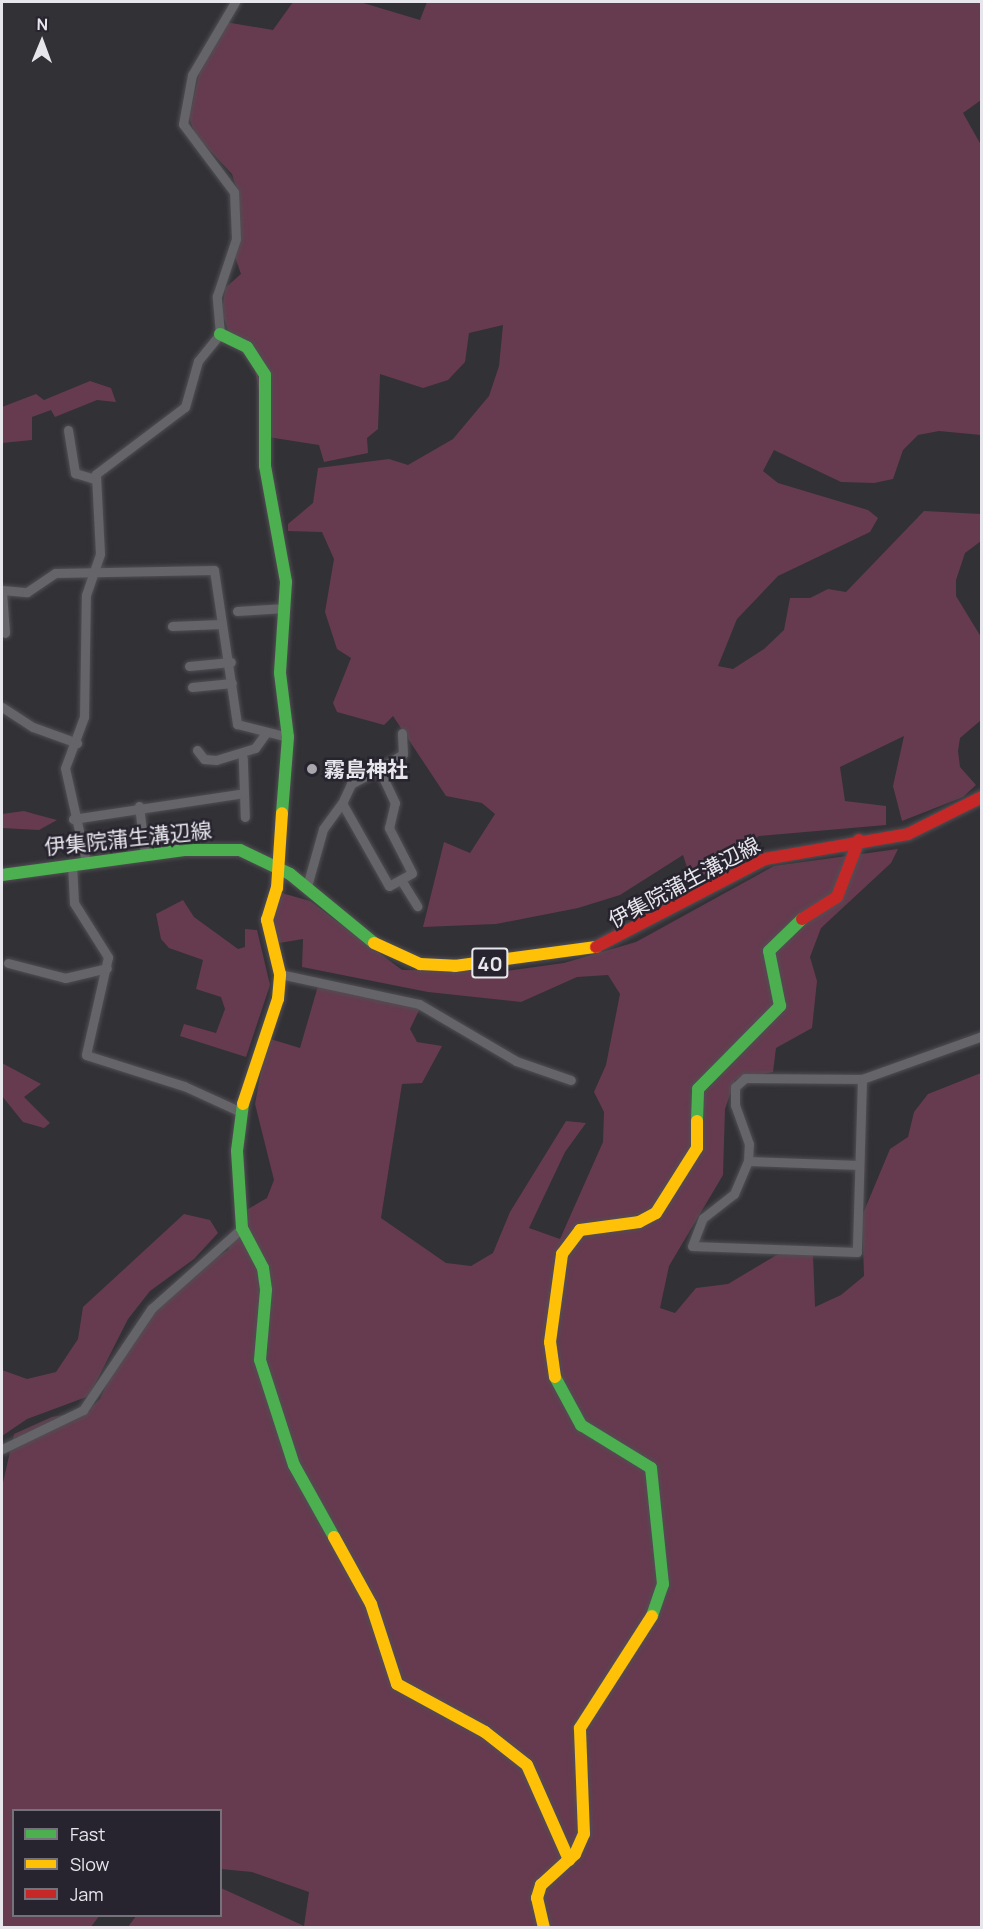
<!DOCTYPE html>
<html>
<head>
<meta charset="utf-8">
<style>
  body { margin:0 }
  #map { position:relative; width:983px; height:1929px; overflow:hidden; background:#323136; font-family:Manrope,"Noto Sans JP",sans-serif }
  div>[style] { position:absolute }
  .green>* { inset:0; background:#663b4f }
  .roads { filter:drop-shadow(0 0 2px #504f53) drop-shadow(0 0 2px #504f53) }
  .street>* { height:9px; margin:-4.5px; padding:0 4.5px; transform-origin:4.5px; border-radius:4.5px; background:#656469 }
  .fast>* { height:12px; margin:-6px; padding:0 6px; transform-origin:6px; border-radius:6px; background:#4caf50 }
  .slow>* { height:12px; margin:-6px; padding:0 6px; transform-origin:6px; border-radius:6px; background:#ffc107 }
  .jam>* { height:12px; margin:-6px; padding:0 6px; transform-origin:6px; border-radius:6px; background:#c62828 }
  .dots>* { width:16px; height:16px; translate:-50% -50%; box-sizing:border-box; border:3px solid #27242f; border-radius:50% }
  span { translate:-50% -50%; white-space:nowrap; text-align:center; line-height:1.15; -webkit-text-stroke:5px #27242f; paint-order:stroke }
  .shield-label span { padding:2px 4px; background:#27242f; border:2px solid; border-radius:4px; -webkit-text-stroke-width:0 }
  .shield-label { font-size:20px; color:#e8e6ed; font-weight:700 }
  .poi-label { font-size:21px; color:#e8e6ed; font-weight:700 }
  .left { translate:0 -50%; text-align:left }
  .street-label { font-size:21px; color:#e8e6ed }
  .frame { position:absolute; inset:0; border:3px solid #e8e6ed; pointer-events:none }
  .legend { position:absolute; left:12px; top:1809px; width:210px; height:108px; box-sizing:border-box; background:#27242f; border:2px solid #74727b; margin:0; padding:8px 10px; list-style:none; font-size:18px; color:#e8e6ed }
  .legend li { display:flex; align-items:center; gap:12px; height:30px }
  .legend b { width:30px; border:2px solid #74727b }
  .north { position:absolute; left:12px; top:12px; width:60px; height:60px; -webkit-text-stroke:4px #27242f; paint-order:stroke; rotate:1deg; font-size:16px; font-weight:700; line-height:24px; text-align:center; color:#e8e6ed }
  .north::after { content:''; display:block; margin:auto; width:21px; height:27px; background:#e8e6ed; clip-path:polygon(50% 0,100% 100%,50% 72%,0 100%) }
</style>
</head>
<body>
<div id="map">
  <div class="green">
    <div style="clip-path:polygon(293px 2px,360px 2px,420px 20px,427px 2px,981px 2px,981px 100px,963px 113px,981px 145px,981px 435px,939px 431px,918px 435px,903px 450px,893px 479px,874px 483px,841px 482px,774px 450px,763px 471px,778px 483px,868px 510px,878px 518px,870px 532px,778px 576px,737px 619px,718px 666px,733px 669px,764px 649px,784px 630px,790px 598px,810px 598px,828px 589px,846px 592px,924px 511px,981px 514px,981px 541px,965px 553px,956px 580px,956px 596px,981px 637px,981px 720px,960px 738px,958px 751px,960px 767px,976px 785px,963px 797px,902px 821px,893px 786px,904px 736px,840px 767px,845px 801px,886px 806px,886px 825px,759px 836px,692px 883px,683px 855px,620px 895px,578px 908px,496px 924px,423px 927px,444px 842px,470px 853px,495px 814px,482px 803px,446px 796px,393px 716px,384px 725px,337px 712px,333px 703px,351px 658px,337px 649px,325px 612px,334px 559px,322px 532px,288px 531px,288px 524px,313px 503px,318px 468px,389px 459px,408px 465px,453px 439px,489px 396px,499px 366px,503px 325px,469px 333px,465px 362px,448px 380px,423px 388px,380px 374px,378px 429px,367px 438px,368px 453px,324px 462px,319px 445px,268px 437px,252px 355px,230px 337px,222px 312px,225px 288px,241px 274px,235px 257px,238px 194px,232px 174px,196px 136px,189px 118px,199px 74px,225px 22px,273px 30px)"></div>
    <div style="clip-path:polygon(90px 381px,111px 388px,116px 402px,97px 400px,55px 417px,51px 410px,32px 417px,32px 440px,2px 443px,2px 407px,36px 394px,44px 400px)"></div>
    <div style="clip-path:polygon(24px 811px,38px 815px,57px 820px,39px 830px,2px 828px,2px 814px)"></div>
    <div style="clip-path:polygon(898px 849px,891px 863px,821px 928px,810px 957px,817px 981px,812px 1028px,776px 1048px,773px 1072px,735px 1080px,725px 1109px,723px 1175px,669px 1266px,660px 1308px,675px 1313px,696px 1288px,728px 1284px,790px 1247px,813px 1255px,815px 1307px,841px 1295px,864px 1276px,862px 1216px,890px 1149px,908px 1137px,914px 1112px,928px 1094px,981px 1073px,981px 1927px,128px 1927px,136px 1916px,220px 1916px,221px 1888px,304px 1926px,309px 1892px,252px 1872px,221px 1869px,220px 1810px,14px 1810px,14px 1916px,99px 1916px,91px 1927px,2px 1928px,2px 1487px,14px 1434px,52px 1417px,87px 1411px,100px 1399px,128px 1336px,178px 1282px,228px 1250px,243px 1212px,267px 1198px,274px 1180px,255px 1104px,267px 1038px,300px 1048px,318px 986px,421px 1006px,410px 1029px,417px 1042px,442px 1046px,422px 1083px,402px 1084px,381px 1218px,446px 1263px,471px 1266px,493px 1253px,510px 1212px,566px 1121px,586px 1123px,565px 1152px,529px 1228px,560px 1239px,603px 1142px,604px 1112px,594px 1092px,606px 1065px,620px 994px,608px 975px,577px 977px,521px 1002px,428px 992px,302px 967px,303px 939px,273px 944px,265px 918px,278px 892px,310px 901px,402px 970px,507px 971px,564px 963px,636px 942px,774px 866px)"></div>
    <div style="clip-path:polygon(183px 900px,194px 917px,238px 949px,245px 947px,245px 929px,257px 930px,270px 985px,246px 1057px,180px 1036px,184px 1024px,216px 1033px,225px 1009px,221px 997px,196px 989px,203px 960px,169px 948px,161px 939px,156px 914px)"></div>
    <div style="clip-path:polygon(2px 1063px,41px 1084px,24px 1097px,50px 1123px,44px 1128px,23px 1122px,2px 1096px)"></div>
    <div style="clip-path:polygon(184px 1214px,210px 1220px,218px 1233px,194px 1259px,150px 1291px,128px 1319px,89px 1396px,27px 1419px,2px 1436px,2px 1370px,27px 1379px,56px 1372px,78px 1339px,83px 1307px)"></div>
  </div>
  <div class="roads">
    <div class="street">
      <div style="left:68px;top:430px;width:44px;rotate:80.8deg"></div>
      <div style="left:75px;top:473px;width:21px;rotate:17deg"></div>
      <div style="left:2px;top:590px;width:25px;rotate:5deg"></div>
      <div style="left:27px;top:592px;width:34px;rotate:-34deg"></div>
      <div style="left:55px;top:573px;width:159px;rotate:-1.1deg"></div>
      <div style="left:214px;top:570px;width:156px;rotate:81.5deg"></div>
      <div style="left:237px;top:724px;width:53px;rotate:14.3deg"></div>
      <div style="left:2px;top:592px;width:41px;rotate:85.8deg"></div>
      <div style="left:237px;top:611px;width:48px;rotate:-3.6deg"></div>
      <div style="left:172px;top:626px;width:49px;rotate:-2.3deg"></div>
      <div style="left:189px;top:666px;width:42px;rotate:-5.4deg"></div>
      <div style="left:192px;top:687px;width:40px;rotate:-5.7deg"></div>
      <div style="left:2px;top:707px;width:37px;rotate:33deg"></div>
      <div style="left:33px;top:727px;width:47px;rotate:20deg"></div>
      <div style="left:197px;top:750px;width:11px;rotate:52deg"></div>
      <div style="left:204px;top:759px;width:12px;rotate:5deg"></div>
      <div style="left:216px;top:760px;width:41px;rotate:-17.1deg"></div>
      <div style="left:255px;top:748px;width:19px;rotate:-54deg"></div>
      <div style="left:379px;top:769px;width:28px;rotate:-32deg"></div>
      <div style="left:403px;top:754px;width:21px;rotate:-93deg"></div>
      <div style="left:244px;top:793px;width:24px;rotate:88deg"></div>
      <div style="left:139px;top:806px;width:49px;rotate:83deg"></div>
      <div style="left:73px;top:819px;width:173px;rotate:-8.6deg"></div>
      <div style="left:244px;top:793px;width:35px;rotate:-92deg"></div>
      <div style="left:86px;top:862px;width:96px;rotate:-102.6deg"></div>
      <div style="left:65px;top:768px;width:54px;rotate:-69.6deg"></div>
      <div style="left:84px;top:717px;width:122px;rotate:-89.1deg"></div>
      <div style="left:86px;top:595px;width:43px;rotate:-71.1deg"></div>
      <div style="left:100px;top:554px;width:80px;rotate:-92.9deg"></div>
      <div style="left:96px;top:474px;width:111px;rotate:-37deg"></div>
      <div style="left:185px;top:407px;width:48px;rotate:-74.2deg"></div>
      <div style="left:198px;top:361px;width:35px;rotate:-51deg"></div>
      <div style="left:220px;top:334px;width:38px;rotate:-95deg"></div>
      <div style="left:217px;top:296px;width:60px;rotate:-71.6deg"></div>
      <div style="left:236px;top:239px;width:47px;rotate:-92.4deg"></div>
      <div style="left:234px;top:192px;width:85px;rotate:-126.9deg"></div>
      <div style="left:183px;top:124px;width:50px;rotate:-79.6deg"></div>
      <div style="left:192px;top:75px;width:85px;rotate:-59.5deg"></div>
      <div style="left:72px;top:864px;width:39px;rotate:87deg"></div>
      <div style="left:74px;top:903px;width:64px;rotate:57.8deg"></div>
      <div style="left:108px;top:957px;width:100px;rotate:102.7deg"></div>
      <div style="left:86px;top:1055px;width:103px;rotate:17.6deg"></div>
      <div style="left:184px;top:1086px;width:63px;rotate:24.5deg"></div>
      <div style="left:401px;top:880px;width:31px;rotate:58deg"></div>
      <div style="left:307px;top:886px;width:59px;rotate:-74.3deg"></div>
      <div style="left:323px;top:829px;width:32px;rotate:-54deg"></div>
      <div style="left:342px;top:803px;width:95px;rotate:60.5deg"></div>
      <div style="left:389px;top:886px;width:26px;rotate:-29deg"></div>
      <div style="left:412px;top:873px;width:51px;rotate:-117.1deg"></div>
      <div style="left:389px;top:828px;width:26px;rotate:-77deg"></div>
      <div style="left:395px;top:803px;width:38px;rotate:-115deg"></div>
      <div style="left:379px;top:769px;width:32px;rotate:152deg"></div>
      <div style="left:351px;top:784px;width:21px;rotate:115deg"></div>
      <div style="left:8px;top:963px;width:59px;rotate:14.7deg"></div>
      <div style="left:65px;top:978px;width:43px;rotate:-13.4deg"></div>
      <div style="left:280px;top:974px;width:142px;rotate:12.2deg"></div>
      <div style="left:419px;top:1004px;width:113px;rotate:30.4deg"></div>
      <div style="left:516px;top:1061px;width:58px;rotate:19.1deg"></div>
      <div style="left:745px;top:1078px;width:117px;rotate:0.5deg"></div>
      <div style="left:862px;top:1079px;width:173px;rotate:91.7deg"></div>
      <div style="left:857px;top:1252px;width:165px;rotate:-177.9deg"></div>
      <div style="left:692px;top:1246px;width:30px;rotate:-69deg"></div>
      <div style="left:703px;top:1218px;width:39px;rotate:-38deg"></div>
      <div style="left:734px;top:1194px;width:36px;rotate:-67deg"></div>
      <div style="left:748px;top:1161px;width:17px;rotate:-87deg"></div>
      <div style="left:749px;top:1144px;width:41px;rotate:-109.7deg"></div>
      <div style="left:735px;top:1105px;width:18px;rotate:-90deg"></div>
      <div style="left:735px;top:1087px;width:13px;rotate:-42deg"></div>
      <div style="left:862px;top:1079px;width:127px;rotate:-19.7deg"></div>
      <div style="left:748px;top:1161px;width:111px;rotate:2.1deg"></div>
      <div style="left:2px;top:1449px;width:90px;rotate:-25.7deg"></div>
      <div style="left:83px;top:1410px;width:122px;rotate:-56deg"></div>
      <div style="left:151px;top:1309px;width:122px;rotate:-41.7deg"></div>
    </div>
    <div class="fast">
      <div style="left:220px;top:334px;width:30px;rotate:26deg"></div>
      <div style="left:247px;top:347px;width:33px;rotate:57deg"></div>
      <div style="left:265px;top:375px;width:91px;rotate:90deg"></div>
      <div style="left:265px;top:466px;width:118px;rotate:79.7deg"></div>
      <div style="left:286px;top:582px;width:91px;rotate:93.8deg"></div>
      <div style="left:280px;top:673px;width:64px;rotate:82.9deg"></div>
      <div style="left:288px;top:737px;width:76px;rotate:94.5deg"></div>
      <div style="left:2px;top:875px;width:184px;rotate:-7.8deg"></div>
      <div style="left:184px;top:850px;width:56px"></div>
      <div style="left:240px;top:850px;width:55px;rotate:25.6deg"></div>
      <div style="left:290px;top:874px;width:109px;rotate:39.4deg"></div>
      <div style="left:243px;top:1104px;width:47px;rotate:97.3deg"></div>
      <div style="left:237px;top:1151px;width:77px;rotate:86.3deg"></div>
      <div style="left:242px;top:1228px;width:45px;rotate:62.3deg"></div>
      <div style="left:263px;top:1268px;width:22px;rotate:82deg"></div>
      <div style="left:266px;top:1290px;width:70px;rotate:94.9deg"></div>
      <div style="left:260px;top:1360px;width:110px;rotate:72.1deg"></div>
      <div style="left:294px;top:1465px;width:82px;rotate:60.9deg"></div>
      <div style="left:697px;top:1121px;width:32px;rotate:-88deg"></div>
      <div style="left:698px;top:1089px;width:117px;rotate:-45.3deg"></div>
      <div style="left:780px;top:1006px;width:56px;rotate:-101.3deg"></div>
      <div style="left:769px;top:951px;width:46px;rotate:-44.1deg"></div>
      <div style="left:555px;top:1377px;width:55px;rotate:61.6deg"></div>
      <div style="left:581px;top:1425px;width:82px;rotate:31.6deg"></div>
      <div style="left:651px;top:1468px;width:117px;rotate:84.1deg"></div>
      <div style="left:663px;top:1584px;width:34px;rotate:109deg"></div>
    </div>
    <div class="slow">
      <div style="left:374px;top:943px;width:51px;rotate:24.5deg"></div>
      <div style="left:420px;top:964px;width:35px;rotate:3deg"></div>
      <div style="left:455px;top:966px;width:142px;rotate:-7.7deg"></div>
      <div style="left:243px;top:1104px;width:111px;rotate:-71.6deg"></div>
      <div style="left:278px;top:999px;width:25px;rotate:-85deg"></div>
      <div style="left:280px;top:974px;width:56px;rotate:-103.5deg"></div>
      <div style="left:267px;top:920px;width:34px;rotate:-73deg"></div>
      <div style="left:277px;top:888px;width:75px;rotate:-86.2deg"></div>
      <div style="left:555px;top:1377px;width:35px;rotate:-98deg"></div>
      <div style="left:550px;top:1342px;width:89px;rotate:-82.2deg"></div>
      <div style="left:562px;top:1254px;width:30px;rotate:-53deg"></div>
      <div style="left:580px;top:1230px;width:60px;rotate:-7.7deg"></div>
      <div style="left:639px;top:1222px;width:19px;rotate:-28deg"></div>
      <div style="left:656px;top:1213px;width:77px;rotate:-57.8deg"></div>
      <div style="left:697px;top:1148px;width:27px;rotate:-90deg"></div>
      <div style="left:334px;top:1537px;width:77px;rotate:61.1deg"></div>
      <div style="left:371px;top:1604px;width:84px;rotate:72deg"></div>
      <div style="left:397px;top:1684px;width:100px;rotate:28.6deg"></div>
      <div style="left:485px;top:1732px;width:53px;rotate:38.2deg"></div>
      <div style="left:527px;top:1765px;width:104px;rotate:66.1deg"></div>
      <div style="left:544px;top:1928px;width:31px;rotate:-103deg"></div>
      <div style="left:537px;top:1898px;width:14px;rotate:-73deg"></div>
      <div style="left:541px;top:1885px;width:46px;rotate:-42.4deg"></div>
      <div style="left:575px;top:1854px;width:22px;rotate:-66deg"></div>
      <div style="left:584px;top:1834px;width:106px;rotate:-92.2deg"></div>
      <div style="left:580px;top:1728px;width:133px;rotate:-57.3deg"></div>
    </div>
    <div class="jam">
      <div style="left:802px;top:919px;width:41px;rotate:-32.2deg"></div>
      <div style="left:837px;top:897px;width:61px;rotate:-68.9deg"></div>
      <div style="left:596px;top:947px;width:191px;rotate:-27.5deg"></div>
      <div style="left:765px;top:859px;width:145px;rotate:-9.9deg"></div>
      <div style="left:908px;top:834px;width:83px;rotate:-26.6deg"></div>
    </div>
  </div>
  <div class="dots">
    <div style="left:312px;top:769px;background:#a8a7ad"></div>
  </div>
  <div class="shield-label">
    <span style="left:490px;top:963px">40</span>
  </div>
  <div class="poi-label">
    <span class="left" style="left:324px;top:769px">霧島神社</span>
  </div>
  <div class="street-label">
    <span style="left:128px;top:838px;rotate:-6deg">伊集院蒲生溝辺線</span>
    <span style="left:684px;top:882px;rotate:-28deg">伊集院蒲生溝辺線</span>
  </div>
  <div class="frame"></div>
  <ul class="legend">
  <li><b style="height:8px;background:#4caf50"></b>Fast</li>
  <li><b style="height:8px;background:#ffc107"></b>Slow</li>
  <li><b style="height:8px;background:#c62828"></b>Jam</li>
  </ul>
  <div class="north">N</div>
</div>
</body>
</html>
